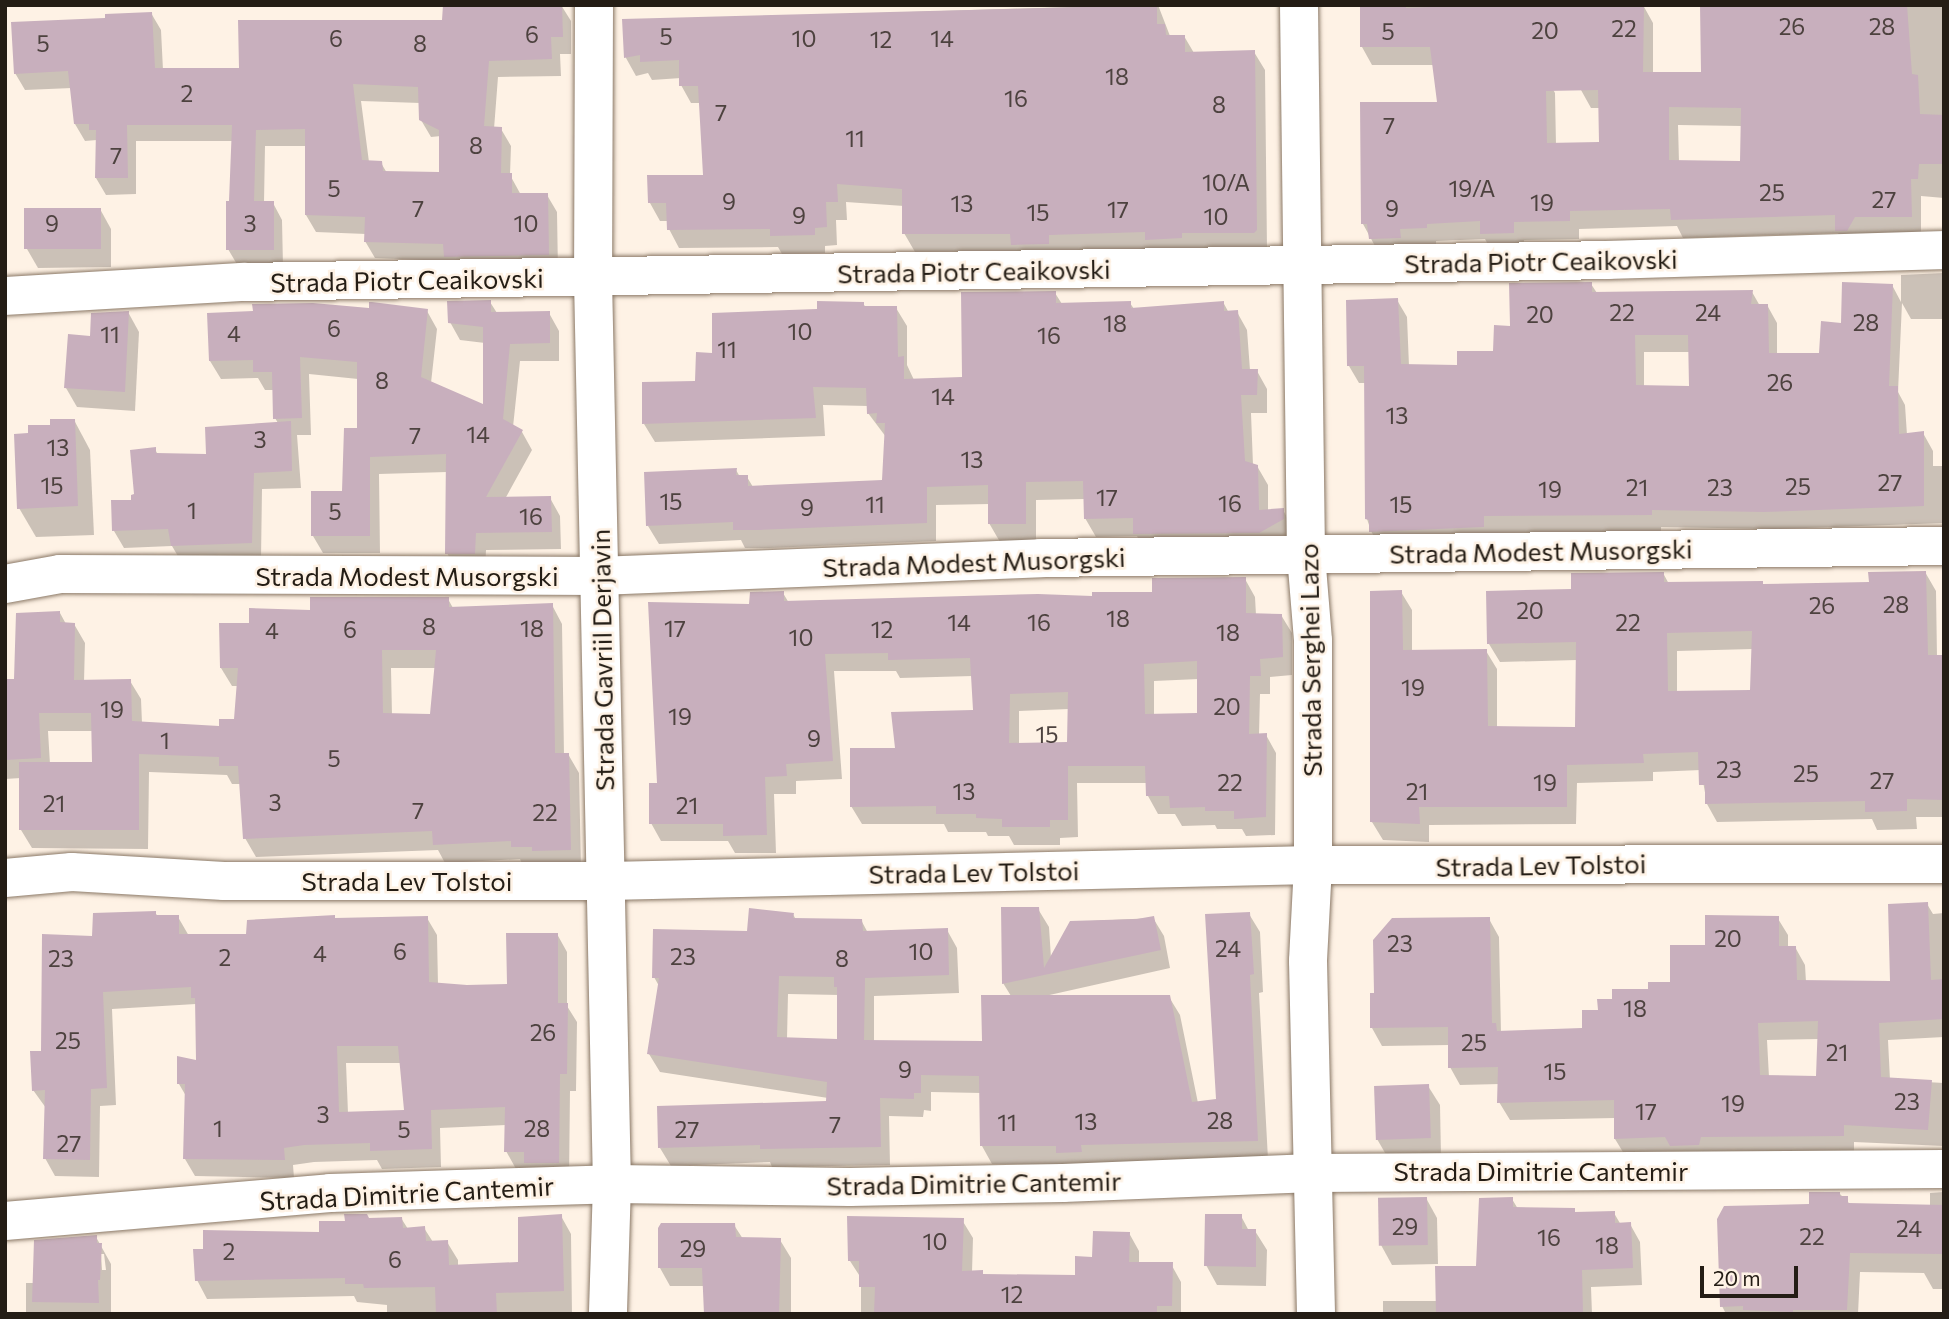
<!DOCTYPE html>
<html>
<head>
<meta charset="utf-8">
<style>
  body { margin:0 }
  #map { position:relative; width:1949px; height:1319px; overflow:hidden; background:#fef2e5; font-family:Commissioner,sans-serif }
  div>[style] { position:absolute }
  .shadow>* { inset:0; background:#0003 }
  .building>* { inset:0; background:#c8afbd; transform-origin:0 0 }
  .roads { filter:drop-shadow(0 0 2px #8a7866) drop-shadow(0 0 2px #8a7866) }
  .minor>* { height:38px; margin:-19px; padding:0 19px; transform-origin:19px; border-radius:19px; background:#fff }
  span { translate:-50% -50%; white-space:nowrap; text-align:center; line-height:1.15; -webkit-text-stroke:5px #fef2e5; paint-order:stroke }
  .number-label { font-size:23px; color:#4d423f }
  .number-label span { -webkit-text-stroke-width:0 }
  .street-label { font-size:26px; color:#241d15 }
  .frame { position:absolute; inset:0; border:7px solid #241d15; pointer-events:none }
  .scale { position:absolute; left:1700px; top:1266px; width:98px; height:32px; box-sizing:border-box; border:4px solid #241d15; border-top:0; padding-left:9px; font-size:21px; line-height:24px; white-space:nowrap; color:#241d15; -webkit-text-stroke:5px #fef2e5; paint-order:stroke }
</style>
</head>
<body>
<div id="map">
  <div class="shadow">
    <div style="clip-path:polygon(evenodd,561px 5px,571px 21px,571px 54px,560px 54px,561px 76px,498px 77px,494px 129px,501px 129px,511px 146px,510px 175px,521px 195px,547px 195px,557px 212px,558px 271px,448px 261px,375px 258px,365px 241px,366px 234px,316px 232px,306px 215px,307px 146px,265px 146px,264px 203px,273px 203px,282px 220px,283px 266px,238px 266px,228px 249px,233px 141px,136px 141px,136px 194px,106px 195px,96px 178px,97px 140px,85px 141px,75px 124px,72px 88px,25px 90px,15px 73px,107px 19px,151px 13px,161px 30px,163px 70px,240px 70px,444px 21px,561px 5px,361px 101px,420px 103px,421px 120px,431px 137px,441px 136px,441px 173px,387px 173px,381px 163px,369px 162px,361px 101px)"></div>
    <div style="clip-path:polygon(1132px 5px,1158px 5px,1170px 36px,1184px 36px,1194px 53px,1254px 52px,1265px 70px,1267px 249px,915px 252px,904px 233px,904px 206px,846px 202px,847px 220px,836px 220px,837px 245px,825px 246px,825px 253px,782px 254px,778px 247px,679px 248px,669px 229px,668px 221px,660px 221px,650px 203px,705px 176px,701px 103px,691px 103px,681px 85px,681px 78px,652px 80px,648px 73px,636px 76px,626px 58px,624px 21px)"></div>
    <div style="clip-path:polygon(evenodd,1402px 5px,1486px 5px,1545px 75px,1555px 93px,1556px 145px,1601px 143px,1600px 108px,1591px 108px,1581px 90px,1643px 5px,1653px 23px,1653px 74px,1703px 74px,1702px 5px,1944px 5px,1944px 198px,1921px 196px,1921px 235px,1847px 249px,1838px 233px,1683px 238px,1677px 226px,1579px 229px,1579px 239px,1524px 240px,1523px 251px,1492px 252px,1485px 239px,1436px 241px,1436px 246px,1381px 257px,1363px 224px,1439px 104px,1434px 65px,1372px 65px,1362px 47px,1402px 5px,1678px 125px,1742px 126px,1741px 162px,1679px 162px,1678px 125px)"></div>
    <div style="clip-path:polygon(100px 209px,111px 229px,111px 267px,38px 268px,27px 249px)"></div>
    <div style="clip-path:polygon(evenodd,1944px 273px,1944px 319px,1911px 319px,1902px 303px,1898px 392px,1905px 405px,1907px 435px,1923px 433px,1933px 451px,1933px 466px,1944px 466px,1944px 523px,1775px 529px,1661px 527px,1661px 532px,1493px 533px,1493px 544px,1381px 549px,1371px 531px,1367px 519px,1366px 383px,1359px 383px,1349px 366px,1397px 300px,1407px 317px,1409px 366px,1459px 367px,1494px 353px,1511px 328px,1591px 284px,1597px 293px,1752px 292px,1760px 306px,1767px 305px,1777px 323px,1777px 355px,1821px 354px,1842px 325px,1892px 285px,1901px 302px,1901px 275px,1944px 273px,1644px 352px,1690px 352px,1691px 388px,1644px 387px,1644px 352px)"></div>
    <div style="clip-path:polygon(1055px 293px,1062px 304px,1130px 303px,1134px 309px,1223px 302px,1229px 313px,1237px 312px,1247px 330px,1250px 370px,1257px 371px,1267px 389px,1267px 413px,1251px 413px,1253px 465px,1257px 466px,1268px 485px,1268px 511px,1283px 510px,1293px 528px,1293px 538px,1145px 552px,1137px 536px,1096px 537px,1085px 518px,1085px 499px,1036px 500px,1036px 542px,1000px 542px,989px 523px,990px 504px,936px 505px,936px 541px,769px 548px,745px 548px,741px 540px,659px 544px,648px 526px,736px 470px,740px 477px,747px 477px,753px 487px,884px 481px,886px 437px,868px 413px,868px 406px,823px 405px,825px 436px,655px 442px,644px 424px,697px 383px,713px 354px,819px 311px,863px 303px,866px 308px,896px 308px,907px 326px,907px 365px,914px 380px,964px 379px)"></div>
    <div style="clip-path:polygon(490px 302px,497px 313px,549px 313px,559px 331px,559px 361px,520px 361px,513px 427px,522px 432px,532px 450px,505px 499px,550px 498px,560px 516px,561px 549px,486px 550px,485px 571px,457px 571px,447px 553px,447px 472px,379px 474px,380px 553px,323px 553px,313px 536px,344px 493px,358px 430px,358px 379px,309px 374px,311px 435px,297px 435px,301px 488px,262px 489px,261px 560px,182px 563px,172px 546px,124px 548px,114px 531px,113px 502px,133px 501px,155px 449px,158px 455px,208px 455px,278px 423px,275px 418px,274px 390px,265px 390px,258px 378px,221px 379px,210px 361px,209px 315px,427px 311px,437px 329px,431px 383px,485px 406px,485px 343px,460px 340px,450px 322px)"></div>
    <div style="clip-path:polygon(128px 312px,139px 332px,135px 411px,77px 407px,66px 388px,91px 338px)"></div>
    <div style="clip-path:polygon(74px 420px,90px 450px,94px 535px,36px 537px,19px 508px,30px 434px)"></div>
    <div style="clip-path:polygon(evenodd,1925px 572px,1936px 591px,1937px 657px,1944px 658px,1944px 817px,1916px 817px,1917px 829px,1877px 830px,1872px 819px,1717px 822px,1707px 804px,1701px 770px,1653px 772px,1653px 781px,1577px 783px,1576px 824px,1429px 825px,1429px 842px,1383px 840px,1372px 822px,1401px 592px,1412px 610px,1412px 652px,1486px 651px,1497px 669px,1497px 728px,1577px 729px,1577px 660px,1500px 662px,1489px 644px,1572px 590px,1663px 573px,1669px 584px,1763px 585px,1871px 584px,1925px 572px,1753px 649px,1751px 692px,1677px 693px,1677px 651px,1753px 649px)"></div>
    <div style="clip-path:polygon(evenodd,1245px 579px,1255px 597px,1256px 615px,1281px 615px,1292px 633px,1292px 675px,1270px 677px,1270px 694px,1260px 694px,1259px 735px,1266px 735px,1276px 753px,1275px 835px,1246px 836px,1242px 829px,1217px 829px,1215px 825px,1182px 826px,1175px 814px,1158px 814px,1148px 796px,1147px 783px,1077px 783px,1078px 837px,1060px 838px,1060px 845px,1014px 845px,1009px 836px,988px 836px,986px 832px,948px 832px,944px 824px,862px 824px,851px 806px,897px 750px,974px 712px,973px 676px,900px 678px,896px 671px,834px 671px,842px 779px,796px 781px,796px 794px,774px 794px,776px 853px,735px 853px,728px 841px,661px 841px,651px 823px,659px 784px,751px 606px,783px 593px,789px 603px,1094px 598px,1154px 594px,1245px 579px,1199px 679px,1199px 715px,1154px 716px,1154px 681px,1199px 679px,1245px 579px,1069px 709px,1068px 744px,1019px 745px,1019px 711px,1069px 709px)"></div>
    <div style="clip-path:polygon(evenodd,448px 599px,453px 608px,552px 605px,562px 624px,564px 755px,568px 754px,579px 773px,581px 868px,523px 866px,520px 859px,445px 863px,438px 850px,256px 857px,245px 838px,241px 784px,232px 784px,227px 775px,149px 772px,148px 849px,32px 848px,21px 830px,21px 778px,5px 779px,5px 681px,16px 681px,60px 613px,66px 624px,74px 624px,85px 643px,84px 682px,130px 681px,141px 699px,142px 723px,220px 728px,236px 721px,239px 686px,232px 686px,221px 668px,250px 625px,312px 612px,448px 599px,391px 668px,436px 668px,431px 716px,392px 715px,391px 668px,448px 599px,48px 731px,93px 731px,93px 763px,50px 764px,48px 731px)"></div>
    <div style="clip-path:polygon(evenodd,1927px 904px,1933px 914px,1944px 913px,1944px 1037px,1888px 1040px,1890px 1080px,1944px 1083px,1944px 1146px,1854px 1142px,1854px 1153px,1626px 1157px,1615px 1139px,1615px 1118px,1510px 1120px,1499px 1102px,1500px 1084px,1460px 1085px,1450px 1067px,1450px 1045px,1382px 1046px,1372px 1028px,1489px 919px,1499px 937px,1501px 1033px,1584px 1029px,1614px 1001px,1672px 983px,1707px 946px,1777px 917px,1788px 935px,1788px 948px,1795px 947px,1805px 965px,1806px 982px,1892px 983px,1927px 904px,1819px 1039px,1818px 1078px,1769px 1077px,1767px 1040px,1819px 1039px)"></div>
    <div style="clip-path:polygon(evenodd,1038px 909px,1049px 927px,1051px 958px,1071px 922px,1153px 918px,1164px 936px,1170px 968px,1045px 996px,1169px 997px,1180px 1015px,1198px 1103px,1217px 1101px,1249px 914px,1260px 932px,1263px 992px,1259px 993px,1268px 1159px,1069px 1171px,1064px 1164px,992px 1164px,982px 1146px,981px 1093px,931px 1092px,931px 1111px,924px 1110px,923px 1117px,889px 1116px,890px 1165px,772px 1167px,770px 1162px,671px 1166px,660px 1148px,827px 1102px,828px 1098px,660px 1072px,649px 1054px,659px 986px,654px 977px,793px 914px,796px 920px,861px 920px,868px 933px,947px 930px,957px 948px,959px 993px,874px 996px,874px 1043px,983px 1043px,1011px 996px,1003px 983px,1038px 909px,788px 994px,839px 995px,839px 1041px,787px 1039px,788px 994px)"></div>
    <div style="clip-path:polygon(evenodd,155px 912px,158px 917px,178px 917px,189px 936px,248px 936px,335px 920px,427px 918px,437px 935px,438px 985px,509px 986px,557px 934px,567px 952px,567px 1006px,577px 1022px,576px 1091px,570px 1091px,569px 1180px,516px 1169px,506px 1151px,506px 1125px,440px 1128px,441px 1167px,382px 1169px,377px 1160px,314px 1162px,293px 1165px,294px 1178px,195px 1176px,185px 1159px,186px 1096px,179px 1084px,198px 1062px,196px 1004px,112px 1009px,116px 1105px,100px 1106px,99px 1177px,55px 1176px,45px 1158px,46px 1108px,33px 1090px,43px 1052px,93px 938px,155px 912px,346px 1063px,401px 1063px,406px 1111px,348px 1113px,346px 1063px)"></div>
    <div style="clip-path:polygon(1428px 1086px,1440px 1105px,1441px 1157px,1388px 1158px,1377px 1139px)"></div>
    <div style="clip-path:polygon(1944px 1192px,1944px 1289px,1933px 1289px,1924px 1273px,1860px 1272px,1858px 1314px,1726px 1314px,1722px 1306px,1810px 1206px,1839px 1193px,1851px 1205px,1930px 1206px,1930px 1193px)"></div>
    <div style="clip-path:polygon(1426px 1198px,1437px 1218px,1438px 1264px,1392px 1265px,1381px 1245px)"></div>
    <div style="clip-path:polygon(1512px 1199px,1518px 1209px,1574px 1210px,1576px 1214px,1614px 1213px,1621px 1225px,1630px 1224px,1640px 1242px,1642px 1285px,1591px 1287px,1592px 1314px,1383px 1314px,1383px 1301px,1438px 1301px,1477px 1267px)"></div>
    <div style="clip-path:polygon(561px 1216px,571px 1234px,572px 1314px,387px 1314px,387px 1305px,357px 1302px,354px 1296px,207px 1299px,197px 1280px,321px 1234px,369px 1220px,401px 1218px,408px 1229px,424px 1228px,433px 1242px,447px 1242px,458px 1260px,458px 1266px,520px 1264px)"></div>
    <div style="clip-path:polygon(1241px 1216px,1249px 1231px,1255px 1231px,1267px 1250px,1266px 1286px,1217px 1285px,1206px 1265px)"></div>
    <div style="clip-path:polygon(962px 1220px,973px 1238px,972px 1273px,984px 1276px,1076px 1276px,1093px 1259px,1129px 1233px,1139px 1251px,1139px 1264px,1171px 1264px,1181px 1282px,1181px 1314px,861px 1314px,861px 1278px,850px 1261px)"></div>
    <div style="clip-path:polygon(734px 1225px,743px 1239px,780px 1240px,791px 1258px,791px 1314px,706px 1314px,705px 1286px,670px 1286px,660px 1268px)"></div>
    <div style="clip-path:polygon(evenodd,96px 1237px,111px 1264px,111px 1314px,26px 1314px,26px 1283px,34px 1283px,96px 1237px,101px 1254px,104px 1254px,106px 1270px,102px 1270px,101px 1254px)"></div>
  </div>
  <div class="building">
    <div style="clip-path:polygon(evenodd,443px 5px,562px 5px,563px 37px,551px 37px,552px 59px,489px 61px,484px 126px,502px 127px,501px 173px,512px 173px,512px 193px,548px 193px,549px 255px,444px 257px,443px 244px,364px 242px,365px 217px,305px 215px,305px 129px,256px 130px,254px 201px,274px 201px,274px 250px,226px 250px,226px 201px,229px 201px,232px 125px,127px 125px,128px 178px,95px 178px,96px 130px,89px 130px,89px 124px,74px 124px,68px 71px,14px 74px,11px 22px,105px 18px,105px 14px,152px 12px,155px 68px,239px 68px,238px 20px,442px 20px,443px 5px,353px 84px,418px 87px,419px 120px,439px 130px,439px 172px,383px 171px,382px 161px,362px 160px,353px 84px)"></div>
    <div style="clip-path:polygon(1157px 5px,1157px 24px,1165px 24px,1166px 35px,1185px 35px,1185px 52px,1255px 50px,1257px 230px,1254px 233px,1182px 233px,1182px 238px,1145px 240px,1145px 232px,1049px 235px,1049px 244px,1011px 245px,1010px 234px,902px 234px,902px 189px,837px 184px,838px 202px,826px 202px,827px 227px,815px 228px,815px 235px,770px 236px,770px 229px,667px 230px,666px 203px,648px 203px,647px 175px,703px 175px,698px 86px,679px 86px,679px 60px,640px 62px,640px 55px,624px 58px,622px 19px)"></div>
    <div style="clip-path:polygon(evenodd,1476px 5px,1644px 5px,1643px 72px,1701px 72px,1700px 5px,1907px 5px,1912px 74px,1918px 75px,1920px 114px,1944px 115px,1944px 164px,1919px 164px,1918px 179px,1911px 179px,1912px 217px,1855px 217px,1847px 231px,1835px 231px,1835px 215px,1671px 220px,1670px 209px,1570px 211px,1570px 221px,1514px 222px,1514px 233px,1480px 234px,1480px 221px,1427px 224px,1427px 228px,1400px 229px,1401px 238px,1369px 239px,1367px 224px,1361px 224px,1360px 102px,1437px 102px,1430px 47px,1360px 47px,1360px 6px,1406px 6px,1406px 8px,1476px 5px,1598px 90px,1599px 142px,1547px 143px,1546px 91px,1598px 90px,1476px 5px,1669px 107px,1741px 108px,1740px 161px,1669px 160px,1669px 107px)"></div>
    <div style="left:24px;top:208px;width:77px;height:41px"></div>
    <div style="clip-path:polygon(evenodd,1592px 282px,1592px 292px,1753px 290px,1751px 304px,1768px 304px,1769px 353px,1819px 353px,1821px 321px,1841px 323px,1842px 282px,1893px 284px,1889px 386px,1898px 386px,1899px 434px,1924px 431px,1924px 506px,1764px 512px,1652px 510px,1652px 515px,1484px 516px,1484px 527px,1369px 532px,1369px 520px,1365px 519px,1364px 366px,1347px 366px,1346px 300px,1398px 298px,1401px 364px,1457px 365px,1457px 351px,1493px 351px,1494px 325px,1510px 326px,1509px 283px,1592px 282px,1635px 335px,1688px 335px,1689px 386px,1636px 385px,1635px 335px)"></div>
    <div style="clip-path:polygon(1056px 291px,1056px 303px,1131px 301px,1131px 308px,1224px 301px,1224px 311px,1238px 310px,1242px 369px,1258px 369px,1257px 395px,1241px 395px,1245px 461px,1258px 465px,1259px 510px,1284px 508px,1284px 519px,1259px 533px,1133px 534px,1133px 518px,1084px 519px,1083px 481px,1026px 482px,1026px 524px,988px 524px,988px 485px,927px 487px,927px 523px,758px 530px,733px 530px,733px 522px,646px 526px,644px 472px,737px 468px,736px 475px,748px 475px,748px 486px,882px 480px,885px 423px,876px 423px,877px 413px,867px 414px,866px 388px,813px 387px,816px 418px,642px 424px,642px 382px,695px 381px,696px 352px,712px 353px,712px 313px,817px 309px,817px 301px,864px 302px,864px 306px,897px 306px,898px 357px,904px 356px,904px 379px,962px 377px,961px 292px)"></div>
    <div style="clip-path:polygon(491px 300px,491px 312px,550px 311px,550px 343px,510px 344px,503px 419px,523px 430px,486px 497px,551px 496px,552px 532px,476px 533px,475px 554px,445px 554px,446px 454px,370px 457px,370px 536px,311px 536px,311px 491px,342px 491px,344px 428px,357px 428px,357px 362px,300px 357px,302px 418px,273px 419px,272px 372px,253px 372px,253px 360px,209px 361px,207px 313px,253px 311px,252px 304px,313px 303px,369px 308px,369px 302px,372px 302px,428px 309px,421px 377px,483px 404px,483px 327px,448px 323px,447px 301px)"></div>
    <div style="clip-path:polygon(129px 311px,125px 392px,64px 388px,68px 334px,90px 336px,91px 313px)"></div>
    <div style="clip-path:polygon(50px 419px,75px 419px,78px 506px,17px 509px,14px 434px,28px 433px,28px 425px,50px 425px)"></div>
    <div style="clip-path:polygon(291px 421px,292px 471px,254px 473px,252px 543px,171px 546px,168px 529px,112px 531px,111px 500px,131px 500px,131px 495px,134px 494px,130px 450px,156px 447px,156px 453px,206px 454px,205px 427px)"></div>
    <div style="clip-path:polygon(evenodd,1926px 571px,1928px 655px,1944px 655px,1944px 800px,1907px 799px,1907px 811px,1865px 812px,1865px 801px,1705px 804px,1705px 785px,1699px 785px,1698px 752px,1643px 754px,1644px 763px,1567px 765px,1567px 807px,1419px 807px,1420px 824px,1370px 822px,1370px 591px,1402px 590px,1403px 650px,1487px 649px,1488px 726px,1575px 727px,1576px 642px,1487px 644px,1486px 591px,1571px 589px,1571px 573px,1664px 572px,1664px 582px,1763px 581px,1763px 584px,1869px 582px,1868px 572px,1926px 571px,1752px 631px,1750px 690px,1668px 691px,1667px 633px,1752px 631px)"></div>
    <div style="clip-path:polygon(evenodd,1246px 577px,1246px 613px,1282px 614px,1283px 657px,1260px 659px,1261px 676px,1250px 676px,1249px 734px,1267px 733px,1266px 817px,1234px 819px,1234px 811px,1205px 811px,1205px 807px,1170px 808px,1169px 796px,1146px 796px,1145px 766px,1068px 766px,1068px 820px,1050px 820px,1050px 827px,1002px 827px,1002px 819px,976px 818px,976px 814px,936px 814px,936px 806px,850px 807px,850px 748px,895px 748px,891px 712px,973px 710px,970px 658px,888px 660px,888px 653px,825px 654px,833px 761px,786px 764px,787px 776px,765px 777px,767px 835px,723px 836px,723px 824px,649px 824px,649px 783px,657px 783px,648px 602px,749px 604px,750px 592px,784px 591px,784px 601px,1038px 594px,1092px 596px,1092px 592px,1152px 592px,1152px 578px,1246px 577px,1197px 661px,1197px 713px,1145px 714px,1144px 664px,1197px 661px,1246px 577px,1068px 692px,1067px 742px,1009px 743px,1010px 694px,1068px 692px)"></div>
    <div style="clip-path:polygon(evenodd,310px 597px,449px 597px,449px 607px,553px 603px,555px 753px,569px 753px,571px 850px,532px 851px,532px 847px,511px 847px,511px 841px,433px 845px,432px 831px,243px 839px,238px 766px,219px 766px,219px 757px,139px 754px,139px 830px,19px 830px,19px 762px,92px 762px,91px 713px,39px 713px,41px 758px,5px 760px,5px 679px,14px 679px,16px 613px,60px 611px,60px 622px,75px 623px,74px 680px,131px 679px,132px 721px,219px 726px,219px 719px,234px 719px,238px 668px,220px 668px,219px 623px,249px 623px,249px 608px,310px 610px,310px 597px,382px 650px,436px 650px,430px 714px,383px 713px,382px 650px)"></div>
    <div style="clip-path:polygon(evenodd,1928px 902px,1931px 980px,1944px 979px,1944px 1019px,1879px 1023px,1881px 1077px,1932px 1080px,1928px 1130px,1844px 1125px,1844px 1136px,1701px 1137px,1699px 1145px,1670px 1146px,1665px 1137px,1614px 1139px,1614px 1100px,1497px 1103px,1498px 1067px,1448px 1068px,1448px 1027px,1370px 1028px,1370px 993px,1374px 993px,1373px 940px,1392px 918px,1490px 917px,1492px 1023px,1496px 1023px,1497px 1031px,1582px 1028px,1582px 1010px,1598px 1010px,1597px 999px,1612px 999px,1612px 989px,1648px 989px,1648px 982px,1670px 982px,1670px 945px,1705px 945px,1705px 915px,1779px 916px,1779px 946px,1796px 946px,1797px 980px,1890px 981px,1888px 904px,1928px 902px,1818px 1021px,1816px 1076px,1760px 1075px,1758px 1023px,1818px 1021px)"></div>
    <div style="clip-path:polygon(1001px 907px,1039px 907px,1044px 968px,1070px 921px,1137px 919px,1154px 916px,1161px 950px,1002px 984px)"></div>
    <div style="clip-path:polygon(evenodd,749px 908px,794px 913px,793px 918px,862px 919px,863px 931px,948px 928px,949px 975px,865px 978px,864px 1040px,982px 1041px,981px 995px,1170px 995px,1192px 1102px,1216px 1099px,1205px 914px,1250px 912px,1254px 974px,1250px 975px,1258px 1141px,1081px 1145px,1082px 1152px,1056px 1153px,1056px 1146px,980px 1146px,979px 1076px,921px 1075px,921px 1093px,914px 1093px,914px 1099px,880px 1098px,881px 1147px,760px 1149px,760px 1145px,658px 1148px,657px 1106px,826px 1101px,827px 1082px,647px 1054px,659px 978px,652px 978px,653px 929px,747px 931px,749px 908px,779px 976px,834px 977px,834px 987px,837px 987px,837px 1039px,777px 1037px,779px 976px)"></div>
    <div style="clip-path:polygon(evenodd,156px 911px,156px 915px,179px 915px,179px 934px,246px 934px,247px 920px,335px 915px,335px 918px,428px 916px,429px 982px,467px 985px,507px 984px,506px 933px,558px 933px,558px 1003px,568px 1003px,567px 1074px,560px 1074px,559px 1163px,524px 1163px,524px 1152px,504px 1152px,505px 1107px,431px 1110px,432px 1149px,370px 1151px,370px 1143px,304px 1145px,284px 1148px,285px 1160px,183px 1159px,185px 1084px,177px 1084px,177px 1056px,196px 1060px,195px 998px,191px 998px,191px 987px,103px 992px,107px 1088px,91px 1089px,90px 1160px,43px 1159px,45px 1090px,32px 1091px,30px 1051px,41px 1051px,42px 934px,92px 936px,93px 913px,156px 911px,337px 1046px,398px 1046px,404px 1110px,339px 1112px,337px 1046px)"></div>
    <div style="left:1429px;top:1084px;width:54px;height:55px;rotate:88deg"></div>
    <div style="clip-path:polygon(1809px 1192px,1840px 1192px,1840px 1196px,1848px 1196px,1848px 1203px,1944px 1205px,1944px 1254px,1850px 1253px,1847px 1310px,1793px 1310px,1793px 1312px,1743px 1310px,1743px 1306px,1720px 1307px,1717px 1219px,1724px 1206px,1809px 1204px)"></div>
    <div style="left:1427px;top:1197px;width:48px;height:49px;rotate:89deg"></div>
    <div style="clip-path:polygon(1513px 1197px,1513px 1207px,1575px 1208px,1575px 1212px,1615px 1211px,1615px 1223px,1631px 1222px,1633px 1268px,1582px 1270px,1583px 1314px,1436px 1314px,1435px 1266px,1476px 1266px,1479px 1198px)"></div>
    <div style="clip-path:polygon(344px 1214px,367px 1214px,369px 1218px,402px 1217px,403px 1228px,425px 1226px,426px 1241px,448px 1240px,449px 1265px,518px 1262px,518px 1217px,562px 1214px,564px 1291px,496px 1293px,497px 1314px,436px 1314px,435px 1287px,364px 1288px,363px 1284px,345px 1284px,345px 1278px,195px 1281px,193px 1249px,203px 1249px,203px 1230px,319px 1232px,319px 1221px,345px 1221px)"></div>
    <div style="clip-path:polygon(1205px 1214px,1242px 1214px,1242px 1229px,1256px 1229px,1256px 1267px,1204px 1266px)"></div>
    <div style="clip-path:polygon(847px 1216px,964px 1218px,962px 1271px,983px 1270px,983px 1274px,1075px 1275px,1075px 1256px,1092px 1257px,1093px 1231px,1130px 1232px,1129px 1262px,1173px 1262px,1172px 1306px,1157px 1306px,1157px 1314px,874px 1314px,875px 1287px,859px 1287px,859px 1261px,848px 1261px)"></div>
    <div style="clip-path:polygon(661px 1223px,735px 1223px,736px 1237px,781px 1238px,779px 1314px,704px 1314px,702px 1268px,658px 1268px,658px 1228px)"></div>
    <div style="clip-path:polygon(97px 1235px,97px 1243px,102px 1243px,100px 1280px,98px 1280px,99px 1303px,32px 1302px,34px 1240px)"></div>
  </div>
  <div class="roads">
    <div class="minor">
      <div style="left:594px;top:5px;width:274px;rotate:90.2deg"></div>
      <div style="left:593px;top:279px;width:905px;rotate:88.8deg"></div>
      <div style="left:612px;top:1184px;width:130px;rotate:91.8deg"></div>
      <div style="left:1299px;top:5px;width:550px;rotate:89.27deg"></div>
      <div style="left:1306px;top:555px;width:86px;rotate:85.3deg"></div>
      <div style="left:1313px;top:641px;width:224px;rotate:90deg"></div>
      <div style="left:1313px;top:865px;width:96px;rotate:93deg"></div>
      <div style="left:1308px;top:961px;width:353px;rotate:88.7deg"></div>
      <div style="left:5px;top:296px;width:238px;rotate:-3.4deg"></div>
      <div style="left:243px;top:282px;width:1365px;rotate:-0.92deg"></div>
      <div style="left:1608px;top:260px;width:336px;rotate:-1.7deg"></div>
      <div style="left:5px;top:584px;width:56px;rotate:-10.3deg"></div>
      <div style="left:60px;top:574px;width:539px;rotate:0.21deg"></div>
      <div style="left:599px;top:576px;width:442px;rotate:-2.3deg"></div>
      <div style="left:1041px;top:558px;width:903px;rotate:-0.76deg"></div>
      <div style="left:5px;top:878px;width:67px;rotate:-5.1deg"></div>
      <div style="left:72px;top:872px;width:152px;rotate:3.4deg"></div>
      <div style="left:224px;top:881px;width:384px"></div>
      <div style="left:608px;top:881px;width:705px;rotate:-1.3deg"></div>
      <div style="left:1313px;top:865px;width:631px;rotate:-0.09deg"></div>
      <div style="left:5px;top:1221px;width:326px;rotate:-4.9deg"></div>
      <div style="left:330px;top:1193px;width:282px;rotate:-1.8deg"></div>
      <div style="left:612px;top:1184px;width:238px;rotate:0.7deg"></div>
      <div style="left:850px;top:1187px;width:213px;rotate:-1.1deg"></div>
      <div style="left:1063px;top:1183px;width:250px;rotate:-2.3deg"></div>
      <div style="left:1313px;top:1173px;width:631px;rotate:-0.36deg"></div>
    </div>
  </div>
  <div class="number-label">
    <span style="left:1792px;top:26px">26</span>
    <span style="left:1882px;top:26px">28</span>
    <span style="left:1624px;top:28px">22</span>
    <span style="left:1545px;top:30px">20</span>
    <span style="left:1388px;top:31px">5</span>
    <span style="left:532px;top:34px">6</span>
    <span style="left:666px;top:36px">5</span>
    <span style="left:336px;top:38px">6</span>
    <span style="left:804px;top:38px">10</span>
    <span style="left:942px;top:38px">14</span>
    <span style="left:881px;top:39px">12</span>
    <span style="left:43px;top:43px">5</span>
    <span style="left:420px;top:43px">8</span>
    <span style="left:1117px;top:76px">18</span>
    <span style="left:187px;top:93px">2</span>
    <span style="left:1016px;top:98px">16</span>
    <span style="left:1219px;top:104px">8</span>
    <span style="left:721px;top:112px">7</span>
    <span style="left:1389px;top:125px">7</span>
    <span style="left:855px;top:138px">11</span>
    <span style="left:476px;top:145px">8</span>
    <span style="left:116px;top:155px">7</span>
    <span style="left:1226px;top:182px">10/A</span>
    <span style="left:334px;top:188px">5</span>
    <span style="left:1472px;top:188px">19/A</span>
    <span style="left:1772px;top:192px">25</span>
    <span style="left:1884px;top:199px">27</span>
    <span style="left:729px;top:201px">9</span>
    <span style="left:1542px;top:202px">19</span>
    <span style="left:962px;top:203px">13</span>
    <span style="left:418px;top:208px">7</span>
    <span style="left:1392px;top:208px">9</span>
    <span style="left:1118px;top:209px">17</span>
    <span style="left:1038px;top:212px">15</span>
    <span style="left:799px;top:215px">9</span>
    <span style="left:1216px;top:216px">10</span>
    <span style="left:52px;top:223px">9</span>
    <span style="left:250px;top:223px">3</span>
    <span style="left:526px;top:223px">10</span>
    <span style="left:1622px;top:312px">22</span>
    <span style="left:1708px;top:312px">24</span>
    <span style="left:1540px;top:314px">20</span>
    <span style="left:1866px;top:322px">28</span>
    <span style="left:1115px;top:323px">18</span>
    <span style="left:334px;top:328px">6</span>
    <span style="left:800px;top:331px">10</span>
    <span style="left:234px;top:333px">4</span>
    <span style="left:110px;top:334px">11</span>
    <span style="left:1049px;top:335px">16</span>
    <span style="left:727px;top:349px">11</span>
    <span style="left:382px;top:380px">8</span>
    <span style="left:1780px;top:382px">26</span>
    <span style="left:943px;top:396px">14</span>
    <span style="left:1397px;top:415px">13</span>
    <span style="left:478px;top:434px">14</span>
    <span style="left:415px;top:435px">7</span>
    <span style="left:260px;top:439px">3</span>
    <span style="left:58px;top:447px">13</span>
    <span style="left:972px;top:459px">13</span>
    <span style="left:1890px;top:482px">27</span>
    <span style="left:52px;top:485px">15</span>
    <span style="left:1798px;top:486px">25</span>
    <span style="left:1637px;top:487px">21</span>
    <span style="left:1720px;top:487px">23</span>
    <span style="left:1550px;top:489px">19</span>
    <span style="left:1107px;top:497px">17</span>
    <span style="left:671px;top:501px">15</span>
    <span style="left:1230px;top:503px">16</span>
    <span style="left:875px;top:504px">11</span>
    <span style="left:1401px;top:504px">15</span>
    <span style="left:807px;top:507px">9</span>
    <span style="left:192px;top:510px">1</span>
    <span style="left:335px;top:511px">5</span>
    <span style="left:531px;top:516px">16</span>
    <span style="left:1896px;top:604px">28</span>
    <span style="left:1822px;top:605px">26</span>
    <span style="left:1530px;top:610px">20</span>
    <span style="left:1118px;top:618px">18</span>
    <span style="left:959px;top:622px">14</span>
    <span style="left:1039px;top:622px">16</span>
    <span style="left:1628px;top:622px">22</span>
    <span style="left:429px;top:626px">8</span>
    <span style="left:532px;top:628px">18</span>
    <span style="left:675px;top:628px">17</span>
    <span style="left:350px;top:629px">6</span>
    <span style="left:882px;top:629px">12</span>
    <span style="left:272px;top:630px">4</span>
    <span style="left:1228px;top:632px">18</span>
    <span style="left:801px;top:637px">10</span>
    <span style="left:1413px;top:687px">19</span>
    <span style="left:1227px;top:706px">20</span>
    <span style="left:112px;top:709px">19</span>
    <span style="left:680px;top:716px">19</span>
    <span style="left:1047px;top:734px">15</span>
    <span style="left:814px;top:738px">9</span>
    <span style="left:165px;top:740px">1</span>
    <span style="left:334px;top:758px">5</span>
    <span style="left:1729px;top:769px">23</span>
    <span style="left:1806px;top:773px">25</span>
    <span style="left:1882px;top:780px">27</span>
    <span style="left:1230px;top:782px">22</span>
    <span style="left:1545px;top:782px">19</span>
    <span style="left:964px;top:791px">13</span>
    <span style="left:1417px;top:791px">21</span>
    <span style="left:275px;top:802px">3</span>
    <span style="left:54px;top:803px">21</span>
    <span style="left:687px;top:805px">21</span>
    <span style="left:418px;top:810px">7</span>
    <span style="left:545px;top:812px">22</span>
    <span style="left:1728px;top:938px">20</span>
    <span style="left:1400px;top:943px">23</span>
    <span style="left:1228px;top:948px">24</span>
    <span style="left:400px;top:951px">6</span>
    <span style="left:921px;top:951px">10</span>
    <span style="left:320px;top:953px">4</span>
    <span style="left:683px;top:956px">23</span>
    <span style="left:225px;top:957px">2</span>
    <span style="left:61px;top:958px">23</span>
    <span style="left:842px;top:958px">8</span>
    <span style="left:1635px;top:1008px">18</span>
    <span style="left:543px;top:1032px">26</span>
    <span style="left:68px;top:1040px">25</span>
    <span style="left:1474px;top:1042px">25</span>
    <span style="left:1837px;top:1052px">21</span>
    <span style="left:905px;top:1069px">9</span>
    <span style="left:1555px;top:1071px">15</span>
    <span style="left:1907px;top:1101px">23</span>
    <span style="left:1733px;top:1103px">19</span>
    <span style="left:1646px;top:1111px">17</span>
    <span style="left:323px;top:1114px">3</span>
    <span style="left:1220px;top:1120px">28</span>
    <span style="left:1086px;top:1121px">13</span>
    <span style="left:1007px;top:1122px">11</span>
    <span style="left:835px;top:1124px">7</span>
    <span style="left:218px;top:1128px">1</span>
    <span style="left:537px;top:1128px">28</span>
    <span style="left:404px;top:1129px">5</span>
    <span style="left:687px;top:1129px">27</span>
    <span style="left:69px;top:1143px">27</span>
    <span style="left:1405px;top:1226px">29</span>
    <span style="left:1909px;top:1228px">24</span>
    <span style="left:1812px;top:1236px">22</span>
    <span style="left:1549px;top:1237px">16</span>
    <span style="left:935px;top:1241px">10</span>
    <span style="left:1607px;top:1245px">18</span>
    <span style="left:693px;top:1248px">29</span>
    <span style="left:229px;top:1251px">2</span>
    <span style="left:395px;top:1259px">6</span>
    <span style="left:1012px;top:1294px">12</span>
  </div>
  <div class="street-label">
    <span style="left:1541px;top:261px;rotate:-1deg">Strada Piotr Ceaikovski</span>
    <span style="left:974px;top:271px;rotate:-1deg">Strada Piotr Ceaikovski</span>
    <span style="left:407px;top:280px;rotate:-1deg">Strada Piotr Ceaikovski</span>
    <span style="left:1541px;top:551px;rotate:-1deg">Strada Modest Musorgski</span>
    <span style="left:974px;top:562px;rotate:-2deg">Strada Modest Musorgski</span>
    <span style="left:407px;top:576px">Strada Modest Musorgski</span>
    <span style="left:602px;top:660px;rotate:-91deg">Strada Gavriil Derjavin</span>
    <span style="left:1310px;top:660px;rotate:-91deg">Strada Serghei Lazo</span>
    <span style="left:1541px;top:865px;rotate:-1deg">Strada Lev Tolstoi</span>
    <span style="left:974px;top:872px;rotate:-1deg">Strada Lev Tolstoi</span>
    <span style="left:407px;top:881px">Strada Lev Tolstoi</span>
    <span style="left:1541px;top:1171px">Strada Dimitrie Cantemir</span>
    <span style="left:974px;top:1183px;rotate:-1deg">Strada Dimitrie Cantemir</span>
    <span style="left:407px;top:1193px;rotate:-3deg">Strada Dimitrie Cantemir</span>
  </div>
  <div class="frame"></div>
  <div class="scale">20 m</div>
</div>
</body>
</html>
